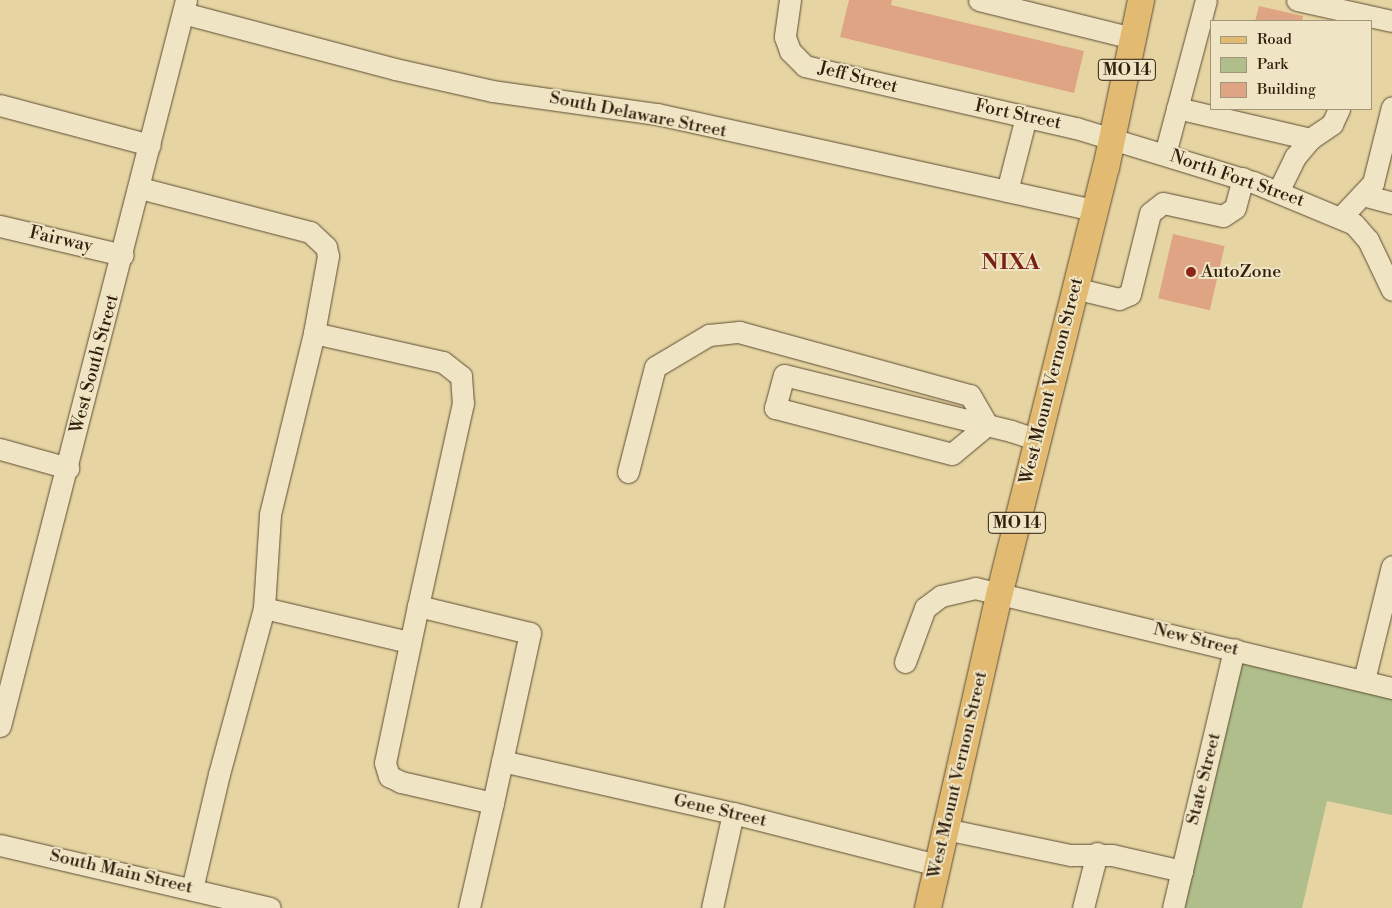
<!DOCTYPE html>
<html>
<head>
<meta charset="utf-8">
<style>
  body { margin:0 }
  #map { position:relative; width:1392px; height:908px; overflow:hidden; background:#e6d5a3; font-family:"Libre Bodoni",serif }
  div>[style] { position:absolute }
  .green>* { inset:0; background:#afbe8a }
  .building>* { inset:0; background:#dfa484; transform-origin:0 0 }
  .roads { filter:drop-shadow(0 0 1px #5e4c33) drop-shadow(0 0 1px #5e4c33) }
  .minor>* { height:21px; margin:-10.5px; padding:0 10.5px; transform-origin:10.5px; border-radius:10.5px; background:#efe4c3 }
  .major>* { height:26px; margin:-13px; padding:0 13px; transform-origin:13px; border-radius:13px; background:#e3ba72 }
  .dots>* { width:14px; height:14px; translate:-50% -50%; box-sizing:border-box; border:2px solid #efe4c3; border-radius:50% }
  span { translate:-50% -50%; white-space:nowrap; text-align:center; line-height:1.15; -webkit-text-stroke:4px #efe4c3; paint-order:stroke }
  .shield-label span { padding:1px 4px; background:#efe4c3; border:1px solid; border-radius:4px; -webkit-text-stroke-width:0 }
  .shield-label { font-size:16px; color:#311f0e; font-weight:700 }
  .street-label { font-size:18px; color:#311f0e }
  .poi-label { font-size:18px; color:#311f0e }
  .left { translate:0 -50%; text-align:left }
  .district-label { font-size:22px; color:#7a1f14; font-weight:700; letter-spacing:1px }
  .legend { position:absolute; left:1210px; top:20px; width:162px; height:90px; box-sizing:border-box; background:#efe4c3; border:1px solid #a3957b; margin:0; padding:6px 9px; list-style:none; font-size:15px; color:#311f0e }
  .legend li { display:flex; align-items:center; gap:10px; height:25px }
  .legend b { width:25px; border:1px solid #a3957b }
</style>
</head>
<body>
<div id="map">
  <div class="green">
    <div style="clip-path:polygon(1243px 656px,1392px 695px,1392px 815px,1327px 801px,1302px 908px,1183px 908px)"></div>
  </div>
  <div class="building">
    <div style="clip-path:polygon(849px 0,892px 0,891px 5px,1084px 51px,1074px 93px,840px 37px)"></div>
    <div style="clip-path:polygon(1259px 6px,1303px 16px,1302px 21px,1255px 21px)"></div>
    <div style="left:1173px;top:234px;width:53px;height:66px;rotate:13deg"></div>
  </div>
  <div class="roads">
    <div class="minor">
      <div style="left:790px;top:0;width:37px;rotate:98deg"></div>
      <div style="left:785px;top:37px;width:15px;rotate:70deg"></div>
      <div style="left:790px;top:51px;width:21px;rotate:45deg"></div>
      <div style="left:805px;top:66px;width:278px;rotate:12.9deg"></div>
      <div style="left:1076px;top:128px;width:185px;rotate:17deg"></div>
      <div style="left:1253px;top:182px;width:109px;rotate:22.6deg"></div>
      <div style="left:1354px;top:224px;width:21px;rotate:49deg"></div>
      <div style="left:1368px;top:240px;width:55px;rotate:64.4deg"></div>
      <div style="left:979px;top:0;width:159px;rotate:13.9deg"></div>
      <div style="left:1297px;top:0;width:97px;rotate:12.5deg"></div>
      <div style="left:183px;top:13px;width:219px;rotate:14.8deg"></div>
      <div style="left:395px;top:69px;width:100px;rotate:12.7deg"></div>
      <div style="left:493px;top:91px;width:166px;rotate:8deg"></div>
      <div style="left:657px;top:114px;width:448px;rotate:12.4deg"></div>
      <div style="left:0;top:105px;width:155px;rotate:14.9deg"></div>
      <div style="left:1177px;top:108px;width:137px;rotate:13.1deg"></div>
      <div style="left:1165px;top:154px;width:159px;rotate:-75.1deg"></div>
      <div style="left:140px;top:188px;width:176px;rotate:14.5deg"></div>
      <div style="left:310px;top:232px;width:22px;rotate:43deg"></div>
      <div style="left:326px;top:247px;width:9px;rotate:77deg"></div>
      <div style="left:328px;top:256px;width:78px;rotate:100.3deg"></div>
      <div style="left:314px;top:333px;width:132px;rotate:12.7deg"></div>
      <div style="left:443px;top:362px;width:23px;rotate:38deg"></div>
      <div style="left:461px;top:376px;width:27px;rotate:86deg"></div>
      <div style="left:463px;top:403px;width:208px;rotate:102.5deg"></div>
      <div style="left:418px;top:606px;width:115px;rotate:13.6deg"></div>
      <div style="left:530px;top:633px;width:174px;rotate:102.3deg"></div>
      <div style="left:1007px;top:191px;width:76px;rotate:-75.6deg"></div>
      <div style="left:1278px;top:192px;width:39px;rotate:-64deg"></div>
      <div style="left:1295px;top:157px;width:23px;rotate:-50deg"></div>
      <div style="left:1310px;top:139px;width:27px;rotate:-34deg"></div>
      <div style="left:1332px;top:124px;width:17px;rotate:-65deg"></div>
      <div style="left:1363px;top:195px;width:30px;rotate:15deg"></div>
      <div style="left:1341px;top:217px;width:47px;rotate:-46.7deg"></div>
      <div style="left:1373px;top:183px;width:78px;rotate:-76deg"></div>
      <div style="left:0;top:226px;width:126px;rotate:13.3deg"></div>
      <div style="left:1074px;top:288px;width:46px;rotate:13.7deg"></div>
      <div style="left:1119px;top:299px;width:12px;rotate:-24deg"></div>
      <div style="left:1130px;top:294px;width:83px;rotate:-76.1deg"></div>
      <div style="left:1150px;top:213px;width:16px;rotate:-38deg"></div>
      <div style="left:1163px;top:203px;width:61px;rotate:12.2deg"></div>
      <div style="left:1223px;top:216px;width:14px;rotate:-34deg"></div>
      <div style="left:1235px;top:208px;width:31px;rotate:-75deg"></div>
      <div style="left:987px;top:425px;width:45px;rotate:140.4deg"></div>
      <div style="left:952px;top:454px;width:183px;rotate:-165.4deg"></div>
      <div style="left:775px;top:408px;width:34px;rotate:-75deg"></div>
      <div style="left:784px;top:375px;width:209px;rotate:13.8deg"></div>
      <div style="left:987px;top:425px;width:25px;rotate:14deg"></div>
      <div style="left:1011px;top:431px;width:28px;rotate:18deg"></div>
      <div style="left:0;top:449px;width:71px;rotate:15.6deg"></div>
      <div style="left:628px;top:472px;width:108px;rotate:-75.6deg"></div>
      <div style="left:655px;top:367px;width:63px;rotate:-30.7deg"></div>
      <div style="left:709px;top:335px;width:30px;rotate:-6deg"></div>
      <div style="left:739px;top:332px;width:239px;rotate:15.3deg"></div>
      <div style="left:970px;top:395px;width:34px;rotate:60deg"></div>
      <div style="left:418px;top:606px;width:160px;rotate:101.9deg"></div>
      <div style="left:385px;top:763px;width:14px;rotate:73deg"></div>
      <div style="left:389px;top:776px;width:13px;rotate:27deg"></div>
      <div style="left:401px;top:782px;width:94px;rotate:12.9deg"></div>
      <div style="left:493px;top:803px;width:108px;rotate:102.9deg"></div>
      <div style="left:264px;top:608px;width:149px;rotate:13.2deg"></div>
      <div style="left:905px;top:662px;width:58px;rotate:-69.7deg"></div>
      <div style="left:925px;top:608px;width:20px;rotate:-37deg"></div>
      <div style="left:941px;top:596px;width:35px;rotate:-13deg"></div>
      <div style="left:975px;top:588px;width:429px;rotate:13.5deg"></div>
      <div style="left:1364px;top:680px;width:117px;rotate:-76.2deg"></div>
      <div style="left:0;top:726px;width:749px;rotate:-75.63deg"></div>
      <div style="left:502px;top:761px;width:237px;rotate:12.7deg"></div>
      <div style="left:733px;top:813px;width:211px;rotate:14.3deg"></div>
      <div style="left:945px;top:829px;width:129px;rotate:11.7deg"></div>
      <div style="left:1071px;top:855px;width:41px"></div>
      <div style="left:1112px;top:855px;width:72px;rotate:12.9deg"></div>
      <div style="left:0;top:845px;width:277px;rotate:13.1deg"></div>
      <div style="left:192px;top:889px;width:118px;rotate:-76.8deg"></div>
      <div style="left:219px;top:774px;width:172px;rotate:-74.8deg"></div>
      <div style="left:264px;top:608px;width:94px;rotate:-86.3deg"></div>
      <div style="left:270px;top:514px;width:186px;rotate:-76.3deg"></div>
      <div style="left:712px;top:908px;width:97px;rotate:-77.5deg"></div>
      <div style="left:1083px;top:908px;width:57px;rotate:-75.7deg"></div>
      <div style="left:1173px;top:908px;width:266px;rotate:-76.7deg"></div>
    </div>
    <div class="major">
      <div style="left:928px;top:908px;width:324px;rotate:-77.2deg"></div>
      <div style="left:1000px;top:592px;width:437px;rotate:-76deg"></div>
      <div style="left:1106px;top:168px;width:172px;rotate:-78.2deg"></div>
    </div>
  </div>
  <div class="dots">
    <div style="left:1191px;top:272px;background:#8f2418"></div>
  </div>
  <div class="shield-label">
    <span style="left:1127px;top:70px">MO 14</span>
    <span style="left:1017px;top:523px">MO 14</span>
  </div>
  <div class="street-label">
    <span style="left:858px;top:78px;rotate:14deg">Jeff Street</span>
    <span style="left:638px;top:115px;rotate:11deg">South Delaware Street</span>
    <span style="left:1018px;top:115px;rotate:12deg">Fort Street</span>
    <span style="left:1237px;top:179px;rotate:19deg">North Fort Street</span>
    <span style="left:61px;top:240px;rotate:13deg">Fairway</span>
    <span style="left:95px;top:364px;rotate:-75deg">West South Street</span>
    <span style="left:1052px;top:381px;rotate:-76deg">West Mount Vernon Street</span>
    <span style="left:1196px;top:640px;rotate:14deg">New Street</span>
    <span style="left:958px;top:775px;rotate:-77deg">West Mount Vernon Street</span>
    <span style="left:1204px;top:779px;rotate:-76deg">State Street</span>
    <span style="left:720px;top:811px;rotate:13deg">Gene Street</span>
    <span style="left:121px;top:872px;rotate:13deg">South Main Street</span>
  </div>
  <div class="poi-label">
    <span class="left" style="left:1201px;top:272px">AutoZone</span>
  </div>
  <div class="district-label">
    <span style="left:1011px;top:263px">NIXA</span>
  </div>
  <ul class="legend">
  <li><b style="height:6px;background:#e3ba72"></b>Road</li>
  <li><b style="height:14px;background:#afbe8a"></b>Park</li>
  <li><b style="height:14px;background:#dfa484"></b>Building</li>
  </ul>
</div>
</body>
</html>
